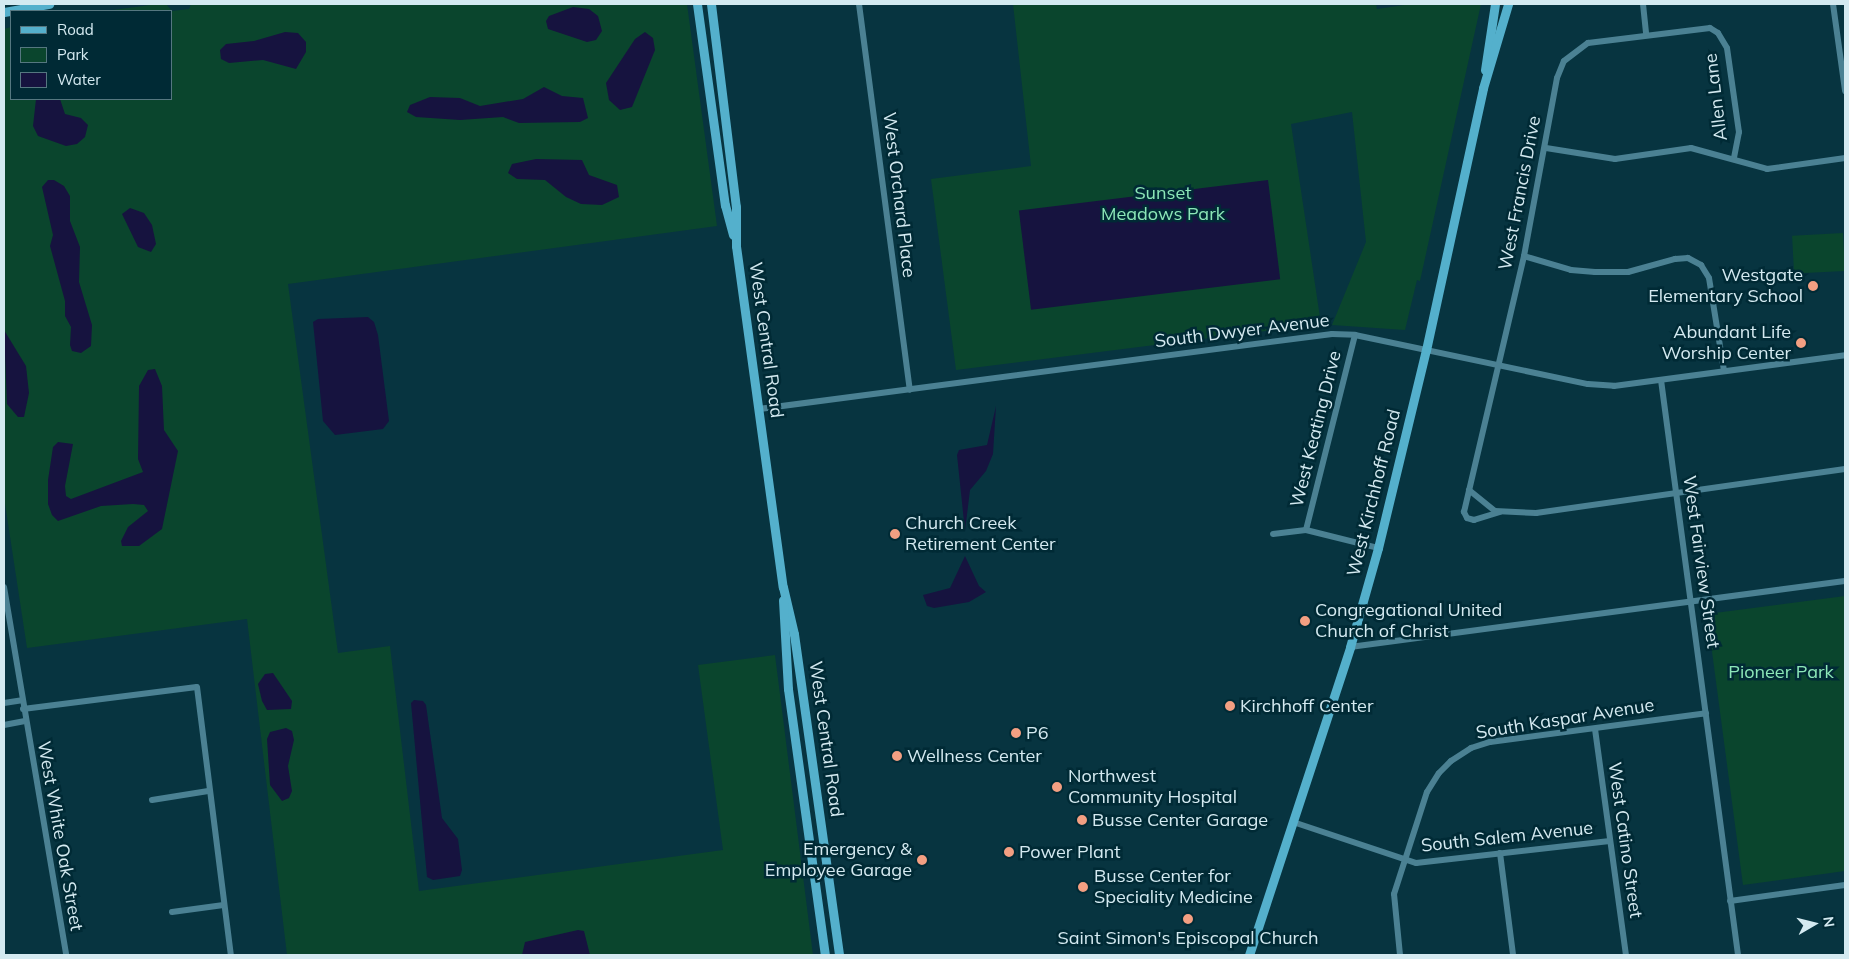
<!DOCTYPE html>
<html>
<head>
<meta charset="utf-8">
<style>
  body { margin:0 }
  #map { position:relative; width:1849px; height:959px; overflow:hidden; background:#073440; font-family:Mulish,sans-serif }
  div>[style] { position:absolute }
  .green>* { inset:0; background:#0a452d; transform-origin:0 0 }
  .water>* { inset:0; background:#16133f; transform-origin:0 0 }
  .street>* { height:6px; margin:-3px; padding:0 3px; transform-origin:3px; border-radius:3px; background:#4b8193 }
  .secondary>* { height:9px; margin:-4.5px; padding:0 4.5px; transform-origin:4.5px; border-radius:4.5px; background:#54b0cc }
  .dots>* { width:14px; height:14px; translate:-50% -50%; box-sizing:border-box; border:2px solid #002a35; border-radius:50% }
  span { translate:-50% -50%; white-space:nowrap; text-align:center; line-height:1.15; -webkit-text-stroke:5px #002a35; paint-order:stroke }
  .street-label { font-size:18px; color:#d4eaf1 }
  .park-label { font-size:18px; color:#8ce7b8 }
  .poi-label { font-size:18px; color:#d4eaf1 }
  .right { translate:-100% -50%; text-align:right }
  .left { translate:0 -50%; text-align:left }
  .frame { position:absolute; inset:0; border:5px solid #d4eaf1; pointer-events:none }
  .legend { position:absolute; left:10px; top:10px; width:162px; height:90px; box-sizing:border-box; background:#002a35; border:1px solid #557780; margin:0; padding:6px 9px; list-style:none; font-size:15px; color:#d4eaf1 }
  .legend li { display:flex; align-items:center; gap:10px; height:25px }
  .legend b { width:25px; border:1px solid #557780 }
  .north { position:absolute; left:1789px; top:899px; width:50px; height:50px; -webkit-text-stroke:4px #002a35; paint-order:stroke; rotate:82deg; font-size:14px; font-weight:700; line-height:20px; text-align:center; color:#d4eaf1 }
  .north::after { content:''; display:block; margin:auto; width:18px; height:22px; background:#d4eaf1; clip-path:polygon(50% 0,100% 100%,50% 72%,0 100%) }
</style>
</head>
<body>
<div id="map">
  <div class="green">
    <div style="clip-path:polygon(158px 4px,166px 4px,172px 11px,189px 9px,191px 4px,687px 4px,717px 226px,288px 284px,338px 653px,390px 646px,419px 891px,723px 850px,698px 665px,775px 655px,813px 955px,287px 955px,247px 619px,27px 648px,4px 497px,4px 29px,11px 27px,11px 99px,171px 99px,171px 11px,105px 11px)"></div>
    <div style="clip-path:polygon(1013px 4px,1376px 4px,1377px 9px,1411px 4px,1481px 4px,1420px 281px,1417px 280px,1405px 330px,1332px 325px,1366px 242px,1352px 112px,1291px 124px,1321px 324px,956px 370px,931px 179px,1031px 166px)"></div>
    <div style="left:1843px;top:233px;width:38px;height:51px;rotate:87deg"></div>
    <div style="clip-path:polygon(1845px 596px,1845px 871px,1743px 885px,1707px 614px)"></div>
  </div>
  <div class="water">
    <div style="clip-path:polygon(573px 7px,589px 9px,598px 16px,602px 31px,596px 40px,587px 42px,548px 29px,546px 21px,549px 16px)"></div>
    <div style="clip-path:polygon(285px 32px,298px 33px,306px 42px,306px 52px,296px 69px,263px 60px,229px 63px,221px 59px,220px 50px,226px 44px,254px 41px)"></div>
    <div style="clip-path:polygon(645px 32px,653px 38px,655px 50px,632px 107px,620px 110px,609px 100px,606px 83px,635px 39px)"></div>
    <div style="clip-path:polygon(544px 87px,562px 96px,583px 98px,588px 118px,580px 122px,519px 123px,503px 117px,460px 120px,416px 117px,407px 112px,410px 105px,430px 97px,460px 98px,480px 106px,523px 99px)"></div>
    <div style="clip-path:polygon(36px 99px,60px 99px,65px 114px,81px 118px,88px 125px,85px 137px,77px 144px,66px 146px,38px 136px,33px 126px)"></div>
    <div style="clip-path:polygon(536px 159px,582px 160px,589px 175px,617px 185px,619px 197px,602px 205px,581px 204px,566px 197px,545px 180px,517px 179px,508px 173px,512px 164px)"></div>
    <div style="clip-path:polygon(54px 180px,64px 186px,70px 196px,70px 221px,80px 247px,79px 282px,92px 325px,91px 346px,81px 353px,72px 351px,70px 345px,71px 327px,65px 316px,65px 301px,50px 246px,53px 235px,42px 187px,48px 180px)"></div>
    <div style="left:1268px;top:180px;width:100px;height:251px;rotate:83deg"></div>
    <div style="clip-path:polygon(130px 208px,144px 213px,152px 225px,156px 244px,151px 252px,138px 247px,122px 214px)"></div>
    <div style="clip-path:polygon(368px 317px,374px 322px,378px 335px,389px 421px,383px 429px,335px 435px,323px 421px,313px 322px,318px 319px)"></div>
    <div style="clip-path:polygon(4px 330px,26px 366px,29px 393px,24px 417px,18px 417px,7px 404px)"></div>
    <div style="clip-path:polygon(155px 369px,162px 386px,164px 430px,178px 451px,162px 529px,139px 546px,122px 546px,121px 541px,128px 527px,148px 511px,144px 505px,133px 504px,101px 506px,58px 521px,52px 515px,48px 504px,48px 480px,53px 447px,58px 442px,73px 444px,65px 486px,66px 496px,71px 499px,143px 472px,138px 459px,139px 386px,148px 370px)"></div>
    <div style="clip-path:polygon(996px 406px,993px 454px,986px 471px,970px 490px,965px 531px,957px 455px,959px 450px,987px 445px)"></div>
    <div style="clip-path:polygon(965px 556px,979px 586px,986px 592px,969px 602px,934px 608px,927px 606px,923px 595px,950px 588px)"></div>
    <div style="clip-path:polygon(273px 673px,292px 701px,291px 709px,267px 710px,262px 701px,258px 684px,265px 674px)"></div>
    <div style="clip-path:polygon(414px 700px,423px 701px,426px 705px,442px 818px,458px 839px,462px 870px,460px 876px,433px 880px,427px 877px,411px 703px)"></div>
    <div style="clip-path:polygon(286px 728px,292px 731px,294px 740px,288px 766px,292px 791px,289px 798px,282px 801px,270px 785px,267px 739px,270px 732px)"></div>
    <div style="clip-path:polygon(578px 930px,584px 931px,590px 955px,522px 955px,525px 942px)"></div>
  </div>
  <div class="street">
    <div style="left:859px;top:4px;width:389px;rotate:82.5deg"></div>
    <div style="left:1643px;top:4px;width:30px;rotate:84deg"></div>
    <div style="left:1833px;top:4px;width:88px;rotate:82.1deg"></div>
    <div style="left:1546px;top:148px;width:70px;rotate:9.1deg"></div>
    <div style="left:1615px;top:159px;width:77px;rotate:-8.2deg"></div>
    <div style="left:1691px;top:148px;width:79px;rotate:15.4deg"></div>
    <div style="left:1767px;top:169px;width:79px;rotate:-8deg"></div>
    <div style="left:1524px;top:256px;width:49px;rotate:16.6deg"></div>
    <div style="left:1571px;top:270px;width:24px;rotate:5deg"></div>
    <div style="left:1595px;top:272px;width:33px"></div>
    <div style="left:1628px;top:272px;width:49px;rotate:-15.5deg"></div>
    <div style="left:1675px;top:259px;width:13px;rotate:-4deg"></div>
    <div style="left:1688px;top:258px;width:15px;rotate:28deg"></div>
    <div style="left:1701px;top:265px;width:15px;rotate:58deg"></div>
    <div style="left:1709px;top:278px;width:94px;rotate:80.8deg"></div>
    <div style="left:1661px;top:380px;width:580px;rotate:82.37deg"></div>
    <div style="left:759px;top:409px;width:578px;rotate:-7.46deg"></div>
    <div style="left:1332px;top:334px;width:23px;rotate:2deg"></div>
    <div style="left:1355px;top:335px;width:238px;rotate:11.9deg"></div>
    <div style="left:1588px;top:384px;width:26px;rotate:4deg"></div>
    <div style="left:1614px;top:386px;width:233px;rotate:-7.6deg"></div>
    <div style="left:1469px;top:490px;width:33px;rotate:39deg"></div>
    <div style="left:1495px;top:511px;width:41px;rotate:2.8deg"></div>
    <div style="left:1536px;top:513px;width:312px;rotate:-8.1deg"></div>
    <div style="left:1500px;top:512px;width:27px;rotate:163deg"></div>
    <div style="left:1474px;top:520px;width:7px;rotate:-164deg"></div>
    <div style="left:1467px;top:518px;width:7px;rotate:-117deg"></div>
    <div style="left:1464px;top:512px;width:263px;rotate:-76.8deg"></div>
    <div style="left:1524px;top:256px;width:181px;rotate:-79.5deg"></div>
    <div style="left:1557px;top:78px;width:18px;rotate:-68deg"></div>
    <div style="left:1564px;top:61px;width:30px;rotate:-37deg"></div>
    <div style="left:1588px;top:43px;width:123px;rotate:-7deg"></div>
    <div style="left:1710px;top:28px;width:9px;rotate:32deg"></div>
    <div style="left:1718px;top:33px;width:17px;rotate:59deg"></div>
    <div style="left:1727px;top:48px;width:85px;rotate:81.9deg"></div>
    <div style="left:1739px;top:132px;width:26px;rotate:101deg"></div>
    <div style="left:1306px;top:530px;width:201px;rotate:-75.9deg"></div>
    <div style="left:1273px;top:534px;width:33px;rotate:-7deg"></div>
    <div style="left:1306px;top:530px;width:74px;rotate:14deg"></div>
    <div style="left:4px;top:587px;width:373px;rotate:80.4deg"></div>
    <div style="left:1350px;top:647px;width:499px;rotate:-7.6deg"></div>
    <div style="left:4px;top:703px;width:18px;rotate:-9deg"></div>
    <div style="left:23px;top:709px;width:175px;rotate:-7.2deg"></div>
    <div style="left:197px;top:687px;width:270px;rotate:82.8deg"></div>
    <div style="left:4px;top:725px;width:20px;rotate:-11deg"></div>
    <div style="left:1595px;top:729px;width:228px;rotate:82.2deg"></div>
    <div style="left:152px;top:800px;width:57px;rotate:-9.1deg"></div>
    <div style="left:1293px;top:822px;width:130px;rotate:18.4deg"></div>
    <div style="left:1416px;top:863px;width:195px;rotate:-6.5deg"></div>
    <div style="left:1500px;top:853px;width:103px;rotate:82.7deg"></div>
    <div style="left:1730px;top:901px;width:116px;rotate:-7.9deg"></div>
    <div style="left:172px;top:912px;width:52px;rotate:-7.7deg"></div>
    <div style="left:1400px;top:955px;width:61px;rotate:-95.6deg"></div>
    <div style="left:1394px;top:894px;width:107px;rotate:-72.1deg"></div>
    <div style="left:1427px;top:792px;width:22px;rotate:-58deg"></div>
    <div style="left:1439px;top:773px;width:17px;rotate:-45deg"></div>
    <div style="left:1451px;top:761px;width:24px;rotate:-33deg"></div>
    <div style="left:1471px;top:748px;width:20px;rotate:-18deg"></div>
    <div style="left:1490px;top:742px;width:218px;rotate:-7.6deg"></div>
  </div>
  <div class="secondary">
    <div style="left:697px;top:4px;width:203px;rotate:82.1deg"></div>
    <div style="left:725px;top:205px;width:31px;rotate:75deg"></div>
    <div style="left:711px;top:4px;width:205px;rotate:83deg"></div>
    <div style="left:736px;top:207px;width:39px;rotate:90deg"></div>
    <div style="left:736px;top:246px;width:344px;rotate:82.2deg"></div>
    <div style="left:783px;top:587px;width:48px;rotate:76.8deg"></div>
    <div style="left:794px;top:634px;width:324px;rotate:82deg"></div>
    <div style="left:4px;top:12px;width:46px;rotate:-10.1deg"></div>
    <div style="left:1485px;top:70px;width:67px;rotate:-81.4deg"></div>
    <div style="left:783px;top:600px;width:89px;rotate:86.8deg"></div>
    <div style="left:788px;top:689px;width:269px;rotate:82.1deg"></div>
    <div style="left:1249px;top:955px;width:324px;rotate:-71.8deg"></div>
    <div style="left:1350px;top:647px;width:103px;rotate:-74.2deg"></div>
    <div style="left:1378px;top:548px;width:204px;rotate:-76.4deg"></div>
    <div style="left:1426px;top:350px;width:268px;rotate:-77.7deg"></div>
    <div style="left:1483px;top:88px;width:88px;rotate:-73.4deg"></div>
  </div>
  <div class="dots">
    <div style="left:1813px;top:286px;background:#f39f82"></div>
    <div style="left:1801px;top:343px;background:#f39f82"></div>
    <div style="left:895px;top:534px;background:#f39f82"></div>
    <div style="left:1305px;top:621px;background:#f39f82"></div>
    <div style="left:1230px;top:706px;background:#f39f82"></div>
    <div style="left:1016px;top:733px;background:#f39f82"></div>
    <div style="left:897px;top:756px;background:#f39f82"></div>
    <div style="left:1057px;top:787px;background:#f39f82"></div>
    <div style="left:1082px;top:820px;background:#f39f82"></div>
    <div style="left:1009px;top:852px;background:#f39f82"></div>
    <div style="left:922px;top:860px;background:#f39f82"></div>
    <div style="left:1083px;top:887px;background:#f39f82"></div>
    <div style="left:1188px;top:919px;background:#f39f82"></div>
  </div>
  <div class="street-label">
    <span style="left:1716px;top:97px;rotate:-97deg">Allen Lane</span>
    <span style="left:1520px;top:193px;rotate:-79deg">West Francis Drive</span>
    <span style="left:899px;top:195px;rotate:83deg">West Orchard Place</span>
    <span style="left:1242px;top:331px;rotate:-7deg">South Dwyer Avenue</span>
    <span style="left:766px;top:340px;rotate:82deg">West Central Road</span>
    <span style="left:1316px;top:429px;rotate:-76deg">West Keating Drive</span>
    <span style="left:1374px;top:493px;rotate:-76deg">West Kirchhoff Road</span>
    <span style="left:1701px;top:562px;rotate:82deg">West Fairview Street</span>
    <span style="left:1565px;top:719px;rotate:-9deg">South Kaspar Avenue</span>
    <span style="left:826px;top:739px;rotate:82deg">West Central Road</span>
    <span style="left:60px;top:836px;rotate:80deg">West White Oak Street</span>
    <span style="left:1507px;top:837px;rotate:-6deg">South Salem Avenue</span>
    <span style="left:1625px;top:840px;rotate:82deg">West Catino Street</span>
  </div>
  <div class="park-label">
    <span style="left:1163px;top:204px">Sunset<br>Meadows Park</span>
    <span style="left:1781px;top:672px">Pioneer Park</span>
  </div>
  <div class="poi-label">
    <span class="right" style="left:1803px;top:286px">Westgate<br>Elementary School</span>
    <span class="right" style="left:1791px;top:343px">Abundant Life<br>Worship Center</span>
    <span class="left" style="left:905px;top:534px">Church Creek<br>Retirement Center</span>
    <span class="left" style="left:1315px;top:621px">Congregational United<br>Church of Christ</span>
    <span class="left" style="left:1240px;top:706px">Kirchhoff Center</span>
    <span class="left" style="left:1026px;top:733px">P6</span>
    <span class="left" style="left:907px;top:756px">Wellness Center</span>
    <span class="left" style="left:1068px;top:787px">Northwest<br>Community Hospital</span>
    <span class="left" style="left:1092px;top:820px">Busse Center Garage</span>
    <span class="right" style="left:912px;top:860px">Emergency &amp;<br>Employee Garage</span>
    <span class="left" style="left:1019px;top:852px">Power Plant</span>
    <span class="left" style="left:1094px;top:887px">Busse Center for<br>Speciality Medicine</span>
    <span style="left:1188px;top:938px">Saint Simon's Episcopal Church</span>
  </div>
  <div class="frame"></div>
  <ul class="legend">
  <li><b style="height:6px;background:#54b0cc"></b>Road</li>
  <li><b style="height:14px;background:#0a452d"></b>Park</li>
  <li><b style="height:14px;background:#16133f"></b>Water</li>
  </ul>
  <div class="north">N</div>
</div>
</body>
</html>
